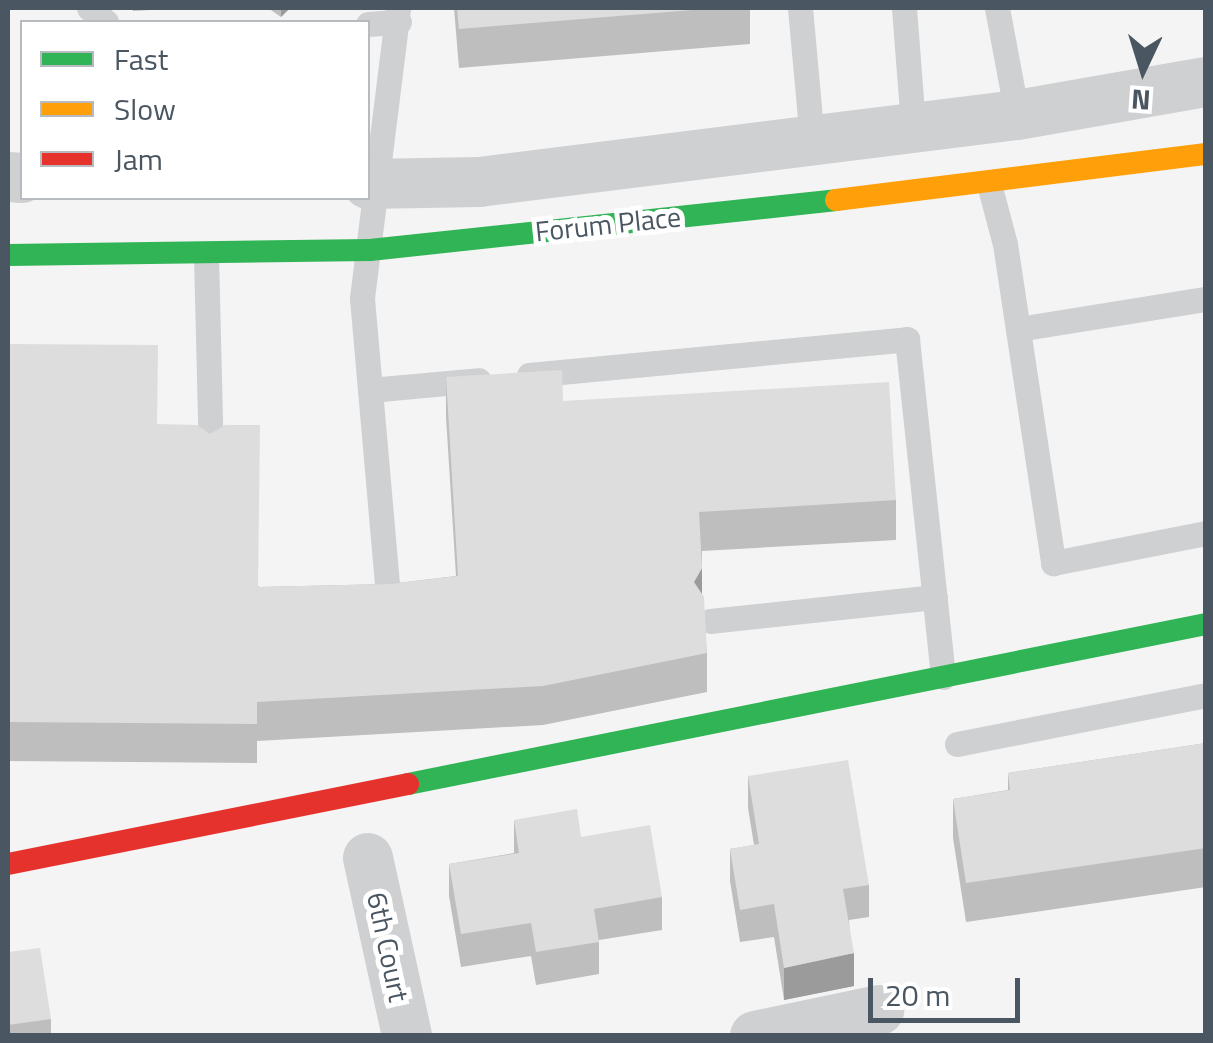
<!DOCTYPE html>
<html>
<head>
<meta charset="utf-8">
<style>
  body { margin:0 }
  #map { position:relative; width:1213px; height:1043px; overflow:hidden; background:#f4f4f4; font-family:"Titillium Web",sans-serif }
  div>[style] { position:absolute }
  .lane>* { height:25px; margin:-12.5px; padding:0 12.5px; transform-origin:12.5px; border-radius:12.5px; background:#ced0d2 }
  .street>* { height:50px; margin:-25px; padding:0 25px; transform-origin:25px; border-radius:25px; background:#ced0d2 }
  .fast>* { height:22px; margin:-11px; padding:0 11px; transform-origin:11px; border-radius:11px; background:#30b455 }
  .slow>* { height:22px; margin:-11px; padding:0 11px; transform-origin:11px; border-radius:11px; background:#ff9f0a }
  .jam>* { height:22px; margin:-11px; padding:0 11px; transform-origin:11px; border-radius:11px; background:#e5322d }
  .wall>* { inset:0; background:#bebebf }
  .shaded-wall>* { inset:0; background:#9b9b9b }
  .building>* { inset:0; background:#ddddde }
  span { translate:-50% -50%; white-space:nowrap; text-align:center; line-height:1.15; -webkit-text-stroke:10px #fff; paint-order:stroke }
  .street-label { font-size:28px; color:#4a5661 }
  .frame { position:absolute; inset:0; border:10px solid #4a5661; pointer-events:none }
  .legend { position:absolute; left:20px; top:20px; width:350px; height:180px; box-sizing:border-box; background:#fff; border:2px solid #b7bbc0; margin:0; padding:12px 18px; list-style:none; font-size:30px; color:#4a5661 }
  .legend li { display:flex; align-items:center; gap:20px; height:50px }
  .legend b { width:50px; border:2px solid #b7bbc0 }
  .north { position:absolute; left:1093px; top:20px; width:100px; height:100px; -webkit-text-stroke:8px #fff; paint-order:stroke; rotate:184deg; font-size:28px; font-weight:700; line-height:40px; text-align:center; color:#4a5661 }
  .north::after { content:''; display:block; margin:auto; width:35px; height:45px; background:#4a5661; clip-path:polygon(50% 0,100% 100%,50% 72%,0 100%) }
  .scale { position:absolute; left:868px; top:978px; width:152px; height:45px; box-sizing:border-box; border:5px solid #4a5661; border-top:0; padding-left:12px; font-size:30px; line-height:35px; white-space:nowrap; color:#4a5661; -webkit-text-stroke:8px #fff; paint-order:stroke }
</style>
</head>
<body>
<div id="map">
  <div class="lane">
    <div style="left:89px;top:8px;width:22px;rotate:39deg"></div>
    <div style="left:800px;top:8px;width:133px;rotate:84.8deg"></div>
    <div style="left:904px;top:8px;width:117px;rotate:85.6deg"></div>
    <div style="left:997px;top:8px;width:109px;rotate:79.4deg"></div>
    <div style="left:368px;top:24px;width:31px;rotate:-4deg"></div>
    <div style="left:989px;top:184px;width:62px;rotate:75.1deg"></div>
    <div style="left:1005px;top:244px;width:323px;rotate:81.4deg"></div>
    <div style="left:1053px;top:563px;width:156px;rotate:-11.1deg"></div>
    <div style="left:206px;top:255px;width:202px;rotate:88.6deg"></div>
    <div style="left:1018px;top:329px;width:190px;rotate:-9.1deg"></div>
    <div style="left:529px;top:375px;width:380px;rotate:-5.4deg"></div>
    <div style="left:907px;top:339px;width:340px;rotate:83.9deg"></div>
    <div style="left:370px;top:390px;width:109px;rotate:-5.2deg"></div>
    <div style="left:389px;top:607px;width:310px;rotate:-95deg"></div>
    <div style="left:362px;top:298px;width:292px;rotate:-82.9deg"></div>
    <div style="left:710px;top:621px;width:226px;rotate:-6.1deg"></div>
    <div style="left:957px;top:744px;width:254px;rotate:-11.1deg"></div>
  </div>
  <div class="street">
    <div style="left:8px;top:177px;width:14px;rotate:4deg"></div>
    <div style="left:368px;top:184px;width:111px;rotate:-1deg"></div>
    <div style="left:479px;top:182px;width:542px;rotate:-7.1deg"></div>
    <div style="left:1017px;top:115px;width:192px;rotate:-9.9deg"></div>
    <div style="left:368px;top:858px;width:182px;rotate:77.6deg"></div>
    <div style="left:755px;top:1036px;width:127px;rotate:-11.8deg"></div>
  </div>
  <div class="fast">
    <div style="left:8px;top:255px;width:362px;rotate:-0.8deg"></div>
    <div style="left:370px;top:250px;width:469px;rotate:-6.1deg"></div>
    <div style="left:408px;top:784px;width:814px;rotate:-11.34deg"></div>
  </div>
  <div class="slow">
    <div style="left:836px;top:200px;width:373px;rotate:-7.1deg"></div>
  </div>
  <div class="jam">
    <div style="left:8px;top:864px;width:408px;rotate:-11.3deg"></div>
  </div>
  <div class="wall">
    <div style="clip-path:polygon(132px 8px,184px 8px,133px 11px)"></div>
    <div style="clip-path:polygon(268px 8px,290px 8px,281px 17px)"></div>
    <div style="clip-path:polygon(454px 8px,750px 8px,750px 44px,459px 68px)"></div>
    <div style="clip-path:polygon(8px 344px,157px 424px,259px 587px,389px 584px,456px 576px,446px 417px,446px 377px,563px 401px,896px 500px,896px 540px,702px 551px,702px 594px,707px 653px,707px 692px,543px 725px,257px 741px,257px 763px,8px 761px)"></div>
    <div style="clip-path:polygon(1206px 743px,1206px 887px,966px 922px,953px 838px,953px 799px,1008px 790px,1008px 773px)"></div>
    <div style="clip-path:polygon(748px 776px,869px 885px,869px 917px,849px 920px,854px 986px,784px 1000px,774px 937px,740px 942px,730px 881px,730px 849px,754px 845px,748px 808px)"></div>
    <div style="clip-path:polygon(514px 820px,581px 837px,662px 897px,662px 930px,599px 940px,599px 974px,536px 985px,531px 956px,461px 967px,449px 896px,449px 864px,514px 853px)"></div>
    <div style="clip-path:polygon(8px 952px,51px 1019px,51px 1036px,8px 1036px)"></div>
  </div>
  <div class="shaded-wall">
    <div style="clip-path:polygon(281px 8px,290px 8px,281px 17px)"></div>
    <div style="clip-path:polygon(702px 568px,702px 607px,694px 582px)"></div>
    <div style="clip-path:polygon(854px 953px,854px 986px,784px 1000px,784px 968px)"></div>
  </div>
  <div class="building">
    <div style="clip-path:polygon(457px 8px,717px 8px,459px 29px)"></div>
    <div style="clip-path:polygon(8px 344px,158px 345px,157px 424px,197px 425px,210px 434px,225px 425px,260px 425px,258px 587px,389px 584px,458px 576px,446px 377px,562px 370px,563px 401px,889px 382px,896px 500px,699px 512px,702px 568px,694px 582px,704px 597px,707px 653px,543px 686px,257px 702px,257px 724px,8px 722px)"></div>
    <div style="clip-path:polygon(1206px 743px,1206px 848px,966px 883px,953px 799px,1010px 790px,1008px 773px)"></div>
    <div style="clip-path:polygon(848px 760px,869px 885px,843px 889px,854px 953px,784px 968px,774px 904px,740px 910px,730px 849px,759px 844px,748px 776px)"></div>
    <div style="clip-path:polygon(577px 809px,581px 837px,650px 825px,662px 897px,594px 909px,599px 942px,536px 952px,531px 923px,461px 934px,449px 864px,519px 853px,514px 820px)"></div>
    <div style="clip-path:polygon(40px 948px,51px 1019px,8px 1025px,8px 952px)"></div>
  </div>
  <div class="street-label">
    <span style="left:608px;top:224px;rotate:-6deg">Forum Place</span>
    <span style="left:388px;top:947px;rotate:78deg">6th Court</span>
  </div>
  <div class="frame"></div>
  <ul class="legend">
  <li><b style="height:12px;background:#30b455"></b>Fast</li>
  <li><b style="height:12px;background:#ff9f0a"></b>Slow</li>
  <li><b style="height:12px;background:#e5322d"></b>Jam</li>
  </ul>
  <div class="north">N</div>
  <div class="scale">20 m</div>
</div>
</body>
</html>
